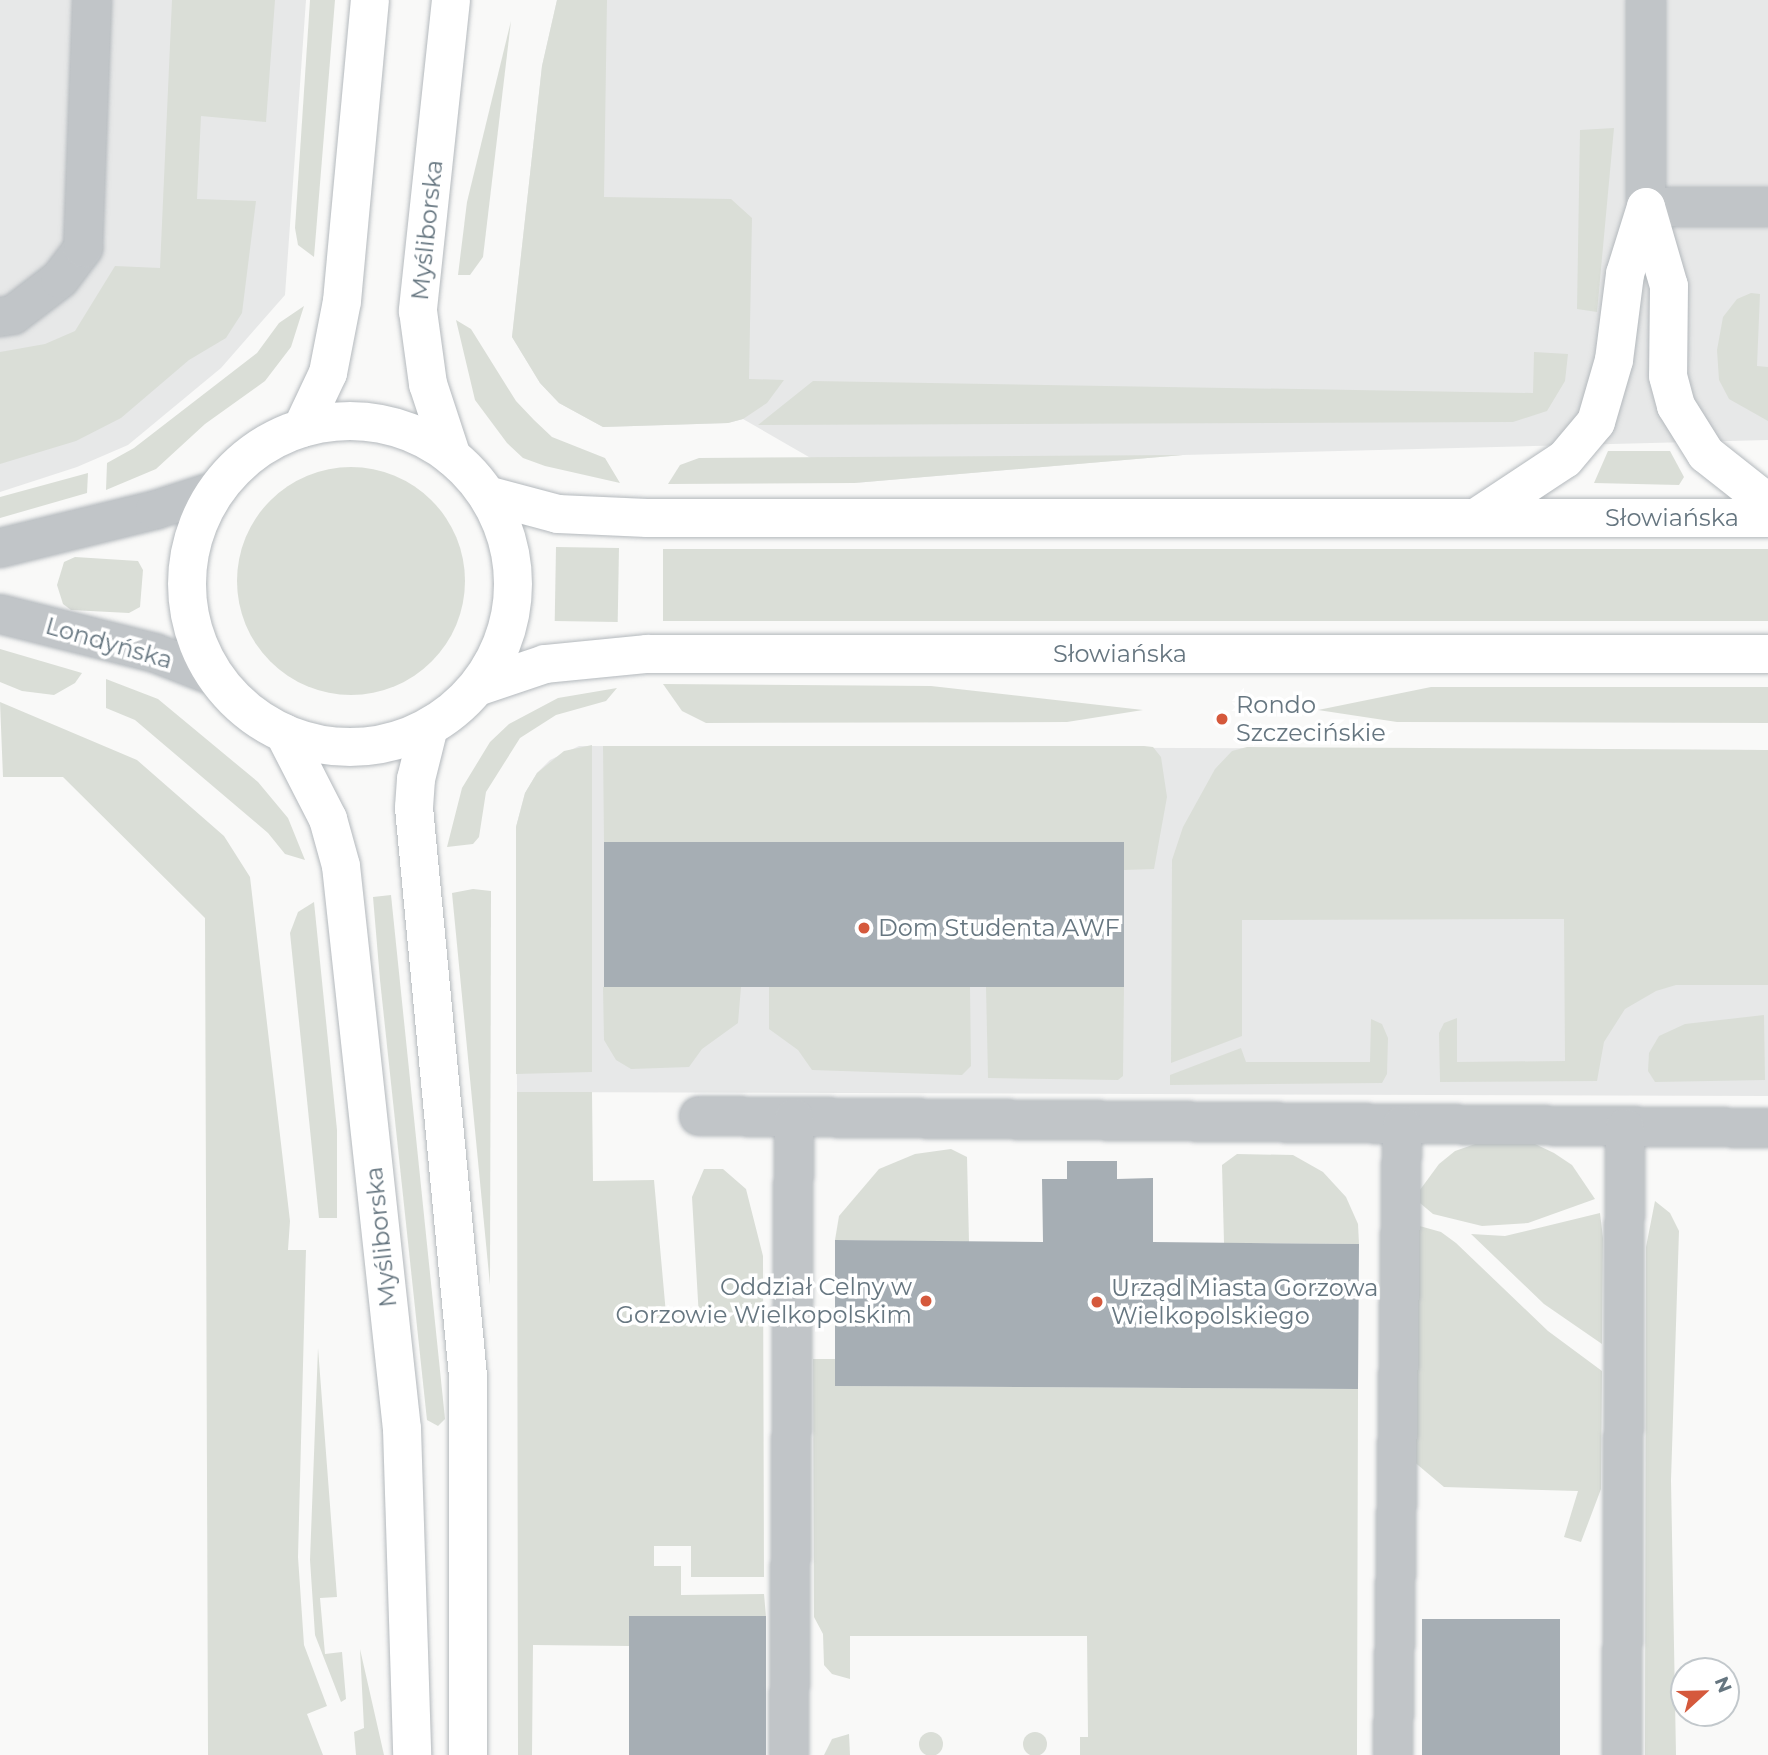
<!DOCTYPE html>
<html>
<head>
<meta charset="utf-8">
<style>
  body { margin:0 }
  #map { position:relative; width:1768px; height:1755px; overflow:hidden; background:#f9f9f8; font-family:Montserrat,sans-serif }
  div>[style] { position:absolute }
  .built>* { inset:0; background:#e7e8e8 }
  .green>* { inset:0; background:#daded7; transform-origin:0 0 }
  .round { border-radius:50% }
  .building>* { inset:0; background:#a6aeb4; transform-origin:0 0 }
  .roads { filter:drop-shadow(0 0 2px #b4b9bd) drop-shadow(0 0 2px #b4b9bd) }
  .minor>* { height:38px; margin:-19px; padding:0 19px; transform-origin:19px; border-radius:19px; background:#c1c5c8 }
  .major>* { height:38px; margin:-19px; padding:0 19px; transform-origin:19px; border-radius:19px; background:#fff }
  .major>.ring { margin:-19px; padding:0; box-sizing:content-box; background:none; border:38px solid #fff; border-radius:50% }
  .dots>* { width:19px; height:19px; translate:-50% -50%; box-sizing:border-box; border:4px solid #fff; border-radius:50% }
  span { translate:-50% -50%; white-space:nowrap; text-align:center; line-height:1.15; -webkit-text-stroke:7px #fff; paint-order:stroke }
  .street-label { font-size:24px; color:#667680 }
  .poi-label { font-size:24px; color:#667680 }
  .left { translate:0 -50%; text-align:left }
  .right { translate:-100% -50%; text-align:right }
  .north { position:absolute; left:1670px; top:1657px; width:70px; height:70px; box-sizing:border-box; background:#fff; border:2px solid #c2c8cc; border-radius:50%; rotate:68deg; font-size:19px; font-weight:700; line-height:28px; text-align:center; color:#667680 }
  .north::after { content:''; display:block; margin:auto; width:24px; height:32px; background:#d5593c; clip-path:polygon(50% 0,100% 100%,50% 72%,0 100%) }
</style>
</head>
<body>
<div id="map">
  <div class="built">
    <div style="clip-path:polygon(0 0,306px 0,285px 295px,221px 368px,128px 445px,77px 467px,0 492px)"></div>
    <div style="clip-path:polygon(557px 0,1768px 0,1768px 440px,1183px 455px,854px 483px,743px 419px,728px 423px,603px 427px,559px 403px,540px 383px,512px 337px,542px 66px)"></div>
    <div style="clip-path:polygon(579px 746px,1768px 750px,1768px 1096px,517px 1092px,516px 827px,525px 793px,537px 773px,550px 760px)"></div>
  </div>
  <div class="green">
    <div style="clip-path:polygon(172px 0,275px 0,266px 122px,201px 116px,197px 199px,256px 201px,242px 313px,226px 338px,189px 360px,121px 418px,76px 441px,0 464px,0 352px,45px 344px,75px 331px,115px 266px,160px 268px)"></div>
    <div style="clip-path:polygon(310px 0,335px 0,314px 257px,298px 245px,295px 228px)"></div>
    <div style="clip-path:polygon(557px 0,607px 0,604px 197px,731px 199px,752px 218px,749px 379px,784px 380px,767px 403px,743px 419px,728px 423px,603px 427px,559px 403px,540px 383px,512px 337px,542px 66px)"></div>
    <div style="clip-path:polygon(511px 21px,483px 257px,470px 275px,458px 275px,467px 202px)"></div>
    <div style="clip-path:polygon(1614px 128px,1597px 312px,1577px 309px,1580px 130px)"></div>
    <div style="clip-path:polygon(1751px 293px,1760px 294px,1757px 366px,1768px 367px,1768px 421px,1729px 399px,1719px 380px,1717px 350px,1723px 317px,1737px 299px)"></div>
    <div style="clip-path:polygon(304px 306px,291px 347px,265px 381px,205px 424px,156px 469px,106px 490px,107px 463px,134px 448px,257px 353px,279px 323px)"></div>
    <div style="clip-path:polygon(456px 320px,471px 329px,516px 401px,534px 420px,552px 437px,605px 458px,620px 483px,545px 466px,523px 458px,507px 443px,475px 400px)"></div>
    <div style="clip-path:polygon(1534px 352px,1568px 354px,1565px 381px,1547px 411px,1513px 422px,758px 425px,813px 381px,1533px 393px)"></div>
    <div style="clip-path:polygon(1608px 451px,1670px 451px,1684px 477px,1679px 485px,1594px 483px)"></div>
    <div style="clip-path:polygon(1183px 455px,854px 483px,668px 484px,680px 465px,699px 458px)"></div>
    <div class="round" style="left:237px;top:467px;width:228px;height:228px"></div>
    <div style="clip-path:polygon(88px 473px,87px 493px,0 518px,0 497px)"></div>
    <div style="left:556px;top:547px;width:63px;height:74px;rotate:1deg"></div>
    <div style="left:663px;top:549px;width:1105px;height:72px"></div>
    <div style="clip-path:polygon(75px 557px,138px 561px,143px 570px,140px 607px,129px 613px,71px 610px,63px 604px,57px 585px,64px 562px)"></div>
    <div style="clip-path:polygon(0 649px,82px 673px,75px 683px,54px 695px,22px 691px,0 682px)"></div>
    <div style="clip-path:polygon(106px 679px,158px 699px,258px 782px,288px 818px,305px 860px,285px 854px,268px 833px,135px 720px,106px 708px)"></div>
    <div style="clip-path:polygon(663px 684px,931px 686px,1143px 710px,1067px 722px,706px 723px,682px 711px)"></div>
    <div style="clip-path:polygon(1431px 687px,1768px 687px,1768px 723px,1397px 722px,1318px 710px)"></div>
    <div style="clip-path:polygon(617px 688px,606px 701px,556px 715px,520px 738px,486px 792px,479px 837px,473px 844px,447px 847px,462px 788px,490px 742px,509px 724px,558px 698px)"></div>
    <div style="clip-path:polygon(0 702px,137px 760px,224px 836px,250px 877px,290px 1221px,288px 1250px,306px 1250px,298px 1557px,304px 1645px,327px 1706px,307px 1714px,323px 1755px,208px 1755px,205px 918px,63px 777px,3px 777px)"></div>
    <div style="clip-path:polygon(592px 745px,592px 1072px,516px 1074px,516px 827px,525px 793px,537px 773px,564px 751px)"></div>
    <div style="clip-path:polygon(603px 746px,1144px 746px,1153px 747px,1161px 757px,1167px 797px,1154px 869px,1124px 870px,1124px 842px,604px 842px)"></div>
    <div style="clip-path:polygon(1247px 747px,1768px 750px,1768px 985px,1676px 985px,1656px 991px,1625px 1009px,1604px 1042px,1597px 1081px,1440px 1082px,1439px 1033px,1444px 1023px,1457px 1018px,1457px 1062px,1565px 1061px,1564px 919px,1242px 920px,1242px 1036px,1171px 1063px,1172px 860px,1183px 827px,1215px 769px,1232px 751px)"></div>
    <div style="clip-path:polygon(473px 889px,491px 891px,490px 1285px,452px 893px)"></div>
    <div style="clip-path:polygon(391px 895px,445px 1419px,438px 1426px,427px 1420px,380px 980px,373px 897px)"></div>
    <div style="clip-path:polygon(314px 902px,337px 1130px,337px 1218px,319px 1218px,290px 933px,298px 912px)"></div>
    <div style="clip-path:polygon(603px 987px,741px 987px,738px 1023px,702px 1049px,689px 1067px,631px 1069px,616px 1060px,604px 1040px)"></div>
    <div style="clip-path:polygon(769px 987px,970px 987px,971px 1066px,962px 1075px,812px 1070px,798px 1050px,769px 1029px)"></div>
    <div style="clip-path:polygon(986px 987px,1124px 987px,1123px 1076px,1118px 1080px,988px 1078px)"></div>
    <div style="clip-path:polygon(1764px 1015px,1765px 1080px,1655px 1082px,1648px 1071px,1649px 1053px,1659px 1036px,1685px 1024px)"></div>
    <div style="clip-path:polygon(1371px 1019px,1382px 1024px,1388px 1038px,1387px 1074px,1382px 1083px,1170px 1085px,1170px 1075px,1241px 1048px,1246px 1062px,1370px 1062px)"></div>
    <div style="clip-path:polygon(517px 1092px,592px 1092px,593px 1181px,654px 1180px,666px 1314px,699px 1318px,692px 1197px,704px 1169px,723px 1169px,746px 1189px,763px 1256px,764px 1577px,691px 1577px,691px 1546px,654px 1546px,654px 1566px,681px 1566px,681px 1595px,764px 1594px,766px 1617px,629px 1616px,629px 1646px,533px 1645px,532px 1755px,518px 1755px)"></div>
    <div style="clip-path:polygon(1478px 1143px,1535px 1144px,1554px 1153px,1572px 1165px,1595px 1199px,1528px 1223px,1482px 1226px,1433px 1214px,1414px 1198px,1439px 1164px,1455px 1151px)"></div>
    <div style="clip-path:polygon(951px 1149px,967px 1157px,969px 1242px,835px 1240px,839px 1216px,879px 1169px,915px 1154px)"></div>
    <div style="clip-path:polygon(1237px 1154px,1293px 1155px,1323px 1172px,1346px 1197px,1358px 1224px,1359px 1244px,1224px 1243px,1222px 1165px)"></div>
    <div style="clip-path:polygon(1655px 1201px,1670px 1213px,1679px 1231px,1671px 1480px,1676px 1755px,1645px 1755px,1646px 1247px)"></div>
    <div style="clip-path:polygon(1600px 1213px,1603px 1238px,1602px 1344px,1544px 1304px,1471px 1234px,1505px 1236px)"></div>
    <div style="clip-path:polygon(1409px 1223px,1441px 1232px,1456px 1243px,1548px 1331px,1602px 1371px,1601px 1489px,1581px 1542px,1564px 1537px,1578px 1491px,1444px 1487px,1406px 1455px)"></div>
    <div style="clip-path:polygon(318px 1348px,337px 1597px,320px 1598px,325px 1654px,342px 1652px,346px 1699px,341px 1702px,315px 1635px,310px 1560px)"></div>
    <div style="clip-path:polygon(813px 1359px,835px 1359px,835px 1386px,1358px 1389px,1357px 1755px,1080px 1755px,1080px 1737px,1088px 1737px,1087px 1636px,850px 1636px,850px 1679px,832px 1674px,824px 1665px,823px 1634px,814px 1617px)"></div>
    <div style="clip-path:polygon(360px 1649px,384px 1755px,356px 1755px,354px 1732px,364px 1728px)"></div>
    <div class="round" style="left:1023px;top:1732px;width:24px;height:24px"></div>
    <div class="round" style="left:919px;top:1732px;width:24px;height:24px"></div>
    <div style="clip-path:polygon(849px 1734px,850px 1755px,824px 1755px,832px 1739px)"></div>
  </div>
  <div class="building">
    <div style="left:604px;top:842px;width:520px;height:145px"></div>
    <div style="clip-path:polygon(1067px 1161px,1117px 1161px,1117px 1179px,1153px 1178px,1153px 1242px,1359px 1244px,1358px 1389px,835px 1386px,835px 1240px,1043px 1242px,1042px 1179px,1067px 1179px)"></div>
    <div style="left:629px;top:1616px;width:137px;height:139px"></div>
    <div style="left:1422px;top:1619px;width:138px;height:136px"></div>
  </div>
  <div class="roads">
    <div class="minor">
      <div style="left:1646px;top:0;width:207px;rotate:90deg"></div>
      <div style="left:1646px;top:207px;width:122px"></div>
      <div style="left:0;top:317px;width:13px;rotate:-9deg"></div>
      <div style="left:13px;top:315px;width:59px;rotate:-37.5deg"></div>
      <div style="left:60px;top:279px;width:39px;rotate:-53deg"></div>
      <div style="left:83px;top:248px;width:248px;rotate:-87.9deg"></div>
      <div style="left:0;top:548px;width:160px;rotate:-13.8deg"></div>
      <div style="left:155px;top:510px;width:65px;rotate:-17.9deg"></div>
      <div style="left:0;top:614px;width:160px;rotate:14.1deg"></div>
      <div style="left:155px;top:653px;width:66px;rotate:21.5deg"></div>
      <div style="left:699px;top:1116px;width:1069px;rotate:0.64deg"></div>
      <div style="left:789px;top:1755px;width:637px;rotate:-89.55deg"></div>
      <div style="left:1393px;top:1755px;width:630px;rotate:-89.18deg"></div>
      <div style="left:1622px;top:1755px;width:627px;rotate:-89.73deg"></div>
    </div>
    <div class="major">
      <div style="left:451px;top:0;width:313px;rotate:96.1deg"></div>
      <div style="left:418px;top:311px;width:74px;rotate:82.2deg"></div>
      <div style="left:428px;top:384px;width:77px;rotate:71.8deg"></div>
      <div style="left:1646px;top:207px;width:82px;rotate:73.8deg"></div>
      <div style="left:1669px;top:286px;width:90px;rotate:90.6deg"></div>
      <div style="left:1668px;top:376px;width:31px;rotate:75deg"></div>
      <div style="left:1676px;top:406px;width:57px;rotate:58deg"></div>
      <div style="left:1706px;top:454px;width:79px;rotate:38.3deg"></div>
      <div class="ring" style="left:187px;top:421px;width:288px;height:288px"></div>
      <div style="left:302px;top:428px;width:61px;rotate:-64.7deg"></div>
      <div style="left:328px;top:373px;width:73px;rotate:-79deg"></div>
      <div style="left:342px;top:301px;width:302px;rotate:-84.7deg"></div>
      <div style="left:487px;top:495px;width:73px;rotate:15deg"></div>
      <div style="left:558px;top:514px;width:89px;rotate:2.6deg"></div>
      <div style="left:647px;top:518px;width:1121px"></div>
      <div style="left:1477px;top:517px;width:105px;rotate:-33.4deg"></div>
      <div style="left:1565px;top:459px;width:48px;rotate:-50deg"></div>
      <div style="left:1596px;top:422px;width:65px;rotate:-73.8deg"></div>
      <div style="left:1614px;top:360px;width:87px;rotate:-82.7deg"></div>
      <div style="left:1625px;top:274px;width:70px;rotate:-72.6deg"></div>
      <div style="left:477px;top:687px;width:72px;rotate:-18.7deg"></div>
      <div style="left:545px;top:664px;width:102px;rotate:-5.6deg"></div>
      <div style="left:647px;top:654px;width:1121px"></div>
      <div style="left:429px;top:727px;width:54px;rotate:104deg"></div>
      <div style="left:416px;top:779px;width:29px;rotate:94deg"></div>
      <div style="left:414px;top:808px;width:571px;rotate:84.57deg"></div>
      <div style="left:468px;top:1376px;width:379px;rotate:90deg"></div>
      <div style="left:284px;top:733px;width:97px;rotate:62.9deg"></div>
      <div style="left:328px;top:819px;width:49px;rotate:74.5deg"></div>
      <div style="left:341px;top:866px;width:566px;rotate:83.82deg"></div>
      <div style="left:402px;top:1429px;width:326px;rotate:88.2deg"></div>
    </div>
  </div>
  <div class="dots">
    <div style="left:1222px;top:719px;background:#d5593c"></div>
    <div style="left:864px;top:928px;background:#d5593c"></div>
    <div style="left:926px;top:1301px;background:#d5593c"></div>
    <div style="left:1097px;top:1302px;background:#d5593c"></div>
  </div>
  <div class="street-label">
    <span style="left:427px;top:230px;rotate:-84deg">Myśliborska</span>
    <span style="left:1672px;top:518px">Słowiańska</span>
    <span style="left:109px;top:643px;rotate:16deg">Londyńska</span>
    <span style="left:1120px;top:654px">Słowiańska</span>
    <span style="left:381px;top:1237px;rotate:-96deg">Myśliborska</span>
  </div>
  <div class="poi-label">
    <span class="left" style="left:1236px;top:719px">Rondo<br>Szczecińskie</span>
    <span class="left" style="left:878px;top:928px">Dom Studenta AWF</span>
    <span class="right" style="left:912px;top:1301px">Oddział Celny w<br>Gorzowie Wielkopolskim</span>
    <span class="left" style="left:1111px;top:1302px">Urząd Miasta Gorzowa<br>Wielkopolskiego</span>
  </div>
  <div class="north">N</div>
</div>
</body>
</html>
